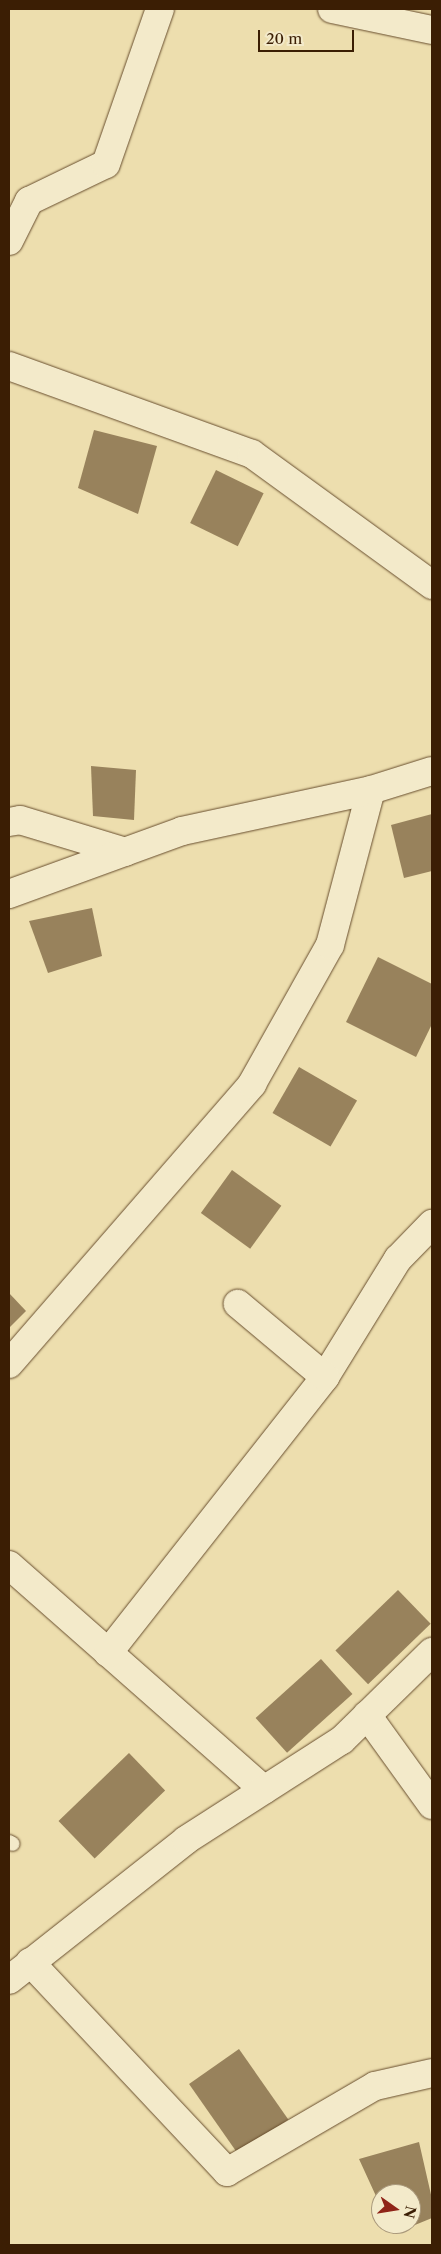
<!DOCTYPE html>
<html>
<head>
<meta charset="utf-8">
<style>
  body { margin:0 }
  #map { position:relative; width:441px; height:2254px; overflow:hidden; background:#eddeae; font-family:"Libre Caslon Text",serif }
  div>[style] { position:absolute }
  .building>* { inset:0; background:#98825c; transform-origin:0 0 }
  .roads { filter:drop-shadow(0 0 1px #684e2e) drop-shadow(0 0 1px #684e2e) }
  .service>* { height:14px; margin:-7px; padding:0 7px; transform-origin:7px; border-radius:7px; background:#f3eaca }
  .minor>* { height:28px; margin:-14px; padding:0 14px; transform-origin:14px; border-radius:14px; background:#f3eaca }
  .tertiary>* { height:28px; margin:-14px; padding:0 14px; transform-origin:14px; border-radius:14px; background:#f3eaca }
  span { translate:-50% -50%; white-space:nowrap; text-align:center; line-height:1.15; -webkit-text-stroke:5px #f3eaca; paint-order:stroke }
  .frame { position:absolute; inset:0; border:10px solid #3b1e04; pointer-events:none }
  .north { position:absolute; left:371px; top:2184px; width:50px; height:50px; box-sizing:border-box; background:#f3eaca; border:1px solid #a9987b; border-radius:50%; rotate:103deg; font-size:14px; font-weight:700; line-height:20px; text-align:center; color:#3b1e04 }
  .north::after { content:''; display:block; margin:auto; width:18px; height:22px; background:#8f2418; clip-path:polygon(50% 0,100% 100%,50% 72%,0 100%) }
  .scale { position:absolute; left:258px; top:30px; width:96px; height:22px; box-sizing:border-box; border:2px solid #3b1e04; border-top:0; padding-left:6px; font-size:15px; line-height:18px; white-space:nowrap; color:#3b1e04; -webkit-text-stroke:4px #f3eaca; paint-order:stroke }
</style>
</head>
<body>
<div id="map">
  <div class="building">
    <div style="clip-path:polygon(94px 430px,157px 446px,138px 514px,78px 488px)"></div>
    <div style="left:216px;top:470px;width:53px;height:59px;rotate:26deg"></div>
    <div style="clip-path:polygon(91px 766px,136px 770px,134px 820px,93px 816px)"></div>
    <div style="clip-path:polygon(432px 814px,432px 871px,404px 878px,391px 825px)"></div>
    <div style="clip-path:polygon(92px 908px,102px 956px,48px 973px,29px 921px)"></div>
    <div style="clip-path:polygon(378px 957px,432px 984px,432px 1024px,416px 1057px,346px 1022px)"></div>
    <div style="left:299px;top:1067px;width:67px;height:53px;rotate:30deg"></div>
    <div style="left:232px;top:1170px;width:61px;height:53px;rotate:36deg"></div>
    <div style="clip-path:polygon(9px 1293px,26px 1311px,9px 1328px)"></div>
    <div style="left:398px;top:1590px;width:47px;height:87px;rotate:46deg"></div>
    <div style="left:321px;top:1659px;width:47px;height:88px;rotate:48deg"></div>
    <div style="left:129px;top:1753px;width:52px;height:98px;rotate:46deg"></div>
    <div style="left:239px;top:2049px;width:86px;height:61px;rotate:55deg"></div>
    <div style="clip-path:polygon(419px 2142px,432px 2199px,432px 2218px,393px 2234px,389px 2224px,411px 2224px,411px 2194px,381px 2194px,381px 2207px,359px 2159px)"></div>
  </div>
  <div class="roads">
    <div class="service">
      <div style="left:9px;top:1842px;width:4px;rotate:27deg"></div>
    </div>
    <div class="minor">
      <div style="left:332px;top:9px;width:102px;rotate:11.9deg"></div>
      <div style="left:9px;top:241px;width:45px;rotate:-63.4deg"></div>
      <div style="left:29px;top:201px;width:85px;rotate:-25.7deg"></div>
      <div style="left:106px;top:164px;width:164px;rotate:-70.8deg"></div>
      <div style="left:9px;top:366px;width:258px;rotate:19.9deg"></div>
      <div style="left:252px;top:454px;width:223px;rotate:36deg"></div>
      <div style="left:9px;top:822px;width:11px;rotate:-10deg"></div>
      <div style="left:20px;top:820px;width:110px;rotate:16.9deg"></div>
      <div style="left:9px;top:1364px;width:371px;rotate:-49deg"></div>
      <div style="left:252px;top:1084px;width:159px;rotate:-60.7deg"></div>
      <div style="left:330px;top:945px;width:160px;rotate:-75.2deg"></div>
      <div style="left:325px;top:1377px;width:139px;rotate:-58.3deg"></div>
      <div style="left:398px;top:1259px;width:49px;rotate:-45.8deg"></div>
      <div style="left:9px;top:1565px;width:340px;rotate:41.4deg"></div>
      <div style="left:108px;top:1653px;width:351px;rotate:-51.8deg"></div>
      <div style="left:325px;top:1377px;width:114px;rotate:-140deg"></div>
      <div style="left:367px;top:1715px;width:111px;rotate:54.2deg"></div>
      <div style="left:30px;top:1962px;width:288px;rotate:46.8deg"></div>
      <div style="left:227px;top:2172px;width:171px;rotate:-30.2deg"></div>
      <div style="left:375px;top:2086px;width:58px;rotate:-12.8deg"></div>
      <div style="left:9px;top:1980px;width:226px;rotate:-38.3deg"></div>
      <div style="left:186px;top:1840px;width:185px;rotate:-32.7deg"></div>
      <div style="left:342px;top:1740px;width:126px;rotate:-44.4deg"></div>
    </div>
    <div class="tertiary">
      <div style="left:9px;top:894px;width:184px;rotate:-20deg"></div>
      <div style="left:182px;top:831px;width:193px;rotate:-12.2deg"></div>
      <div style="left:371px;top:790px;width:64px;rotate:-17.3deg"></div>
    </div>
  </div>
  <div class="frame"></div>
  <div class="north">N</div>
  <div class="scale">20 m</div>
</div>
</body>
</html>
